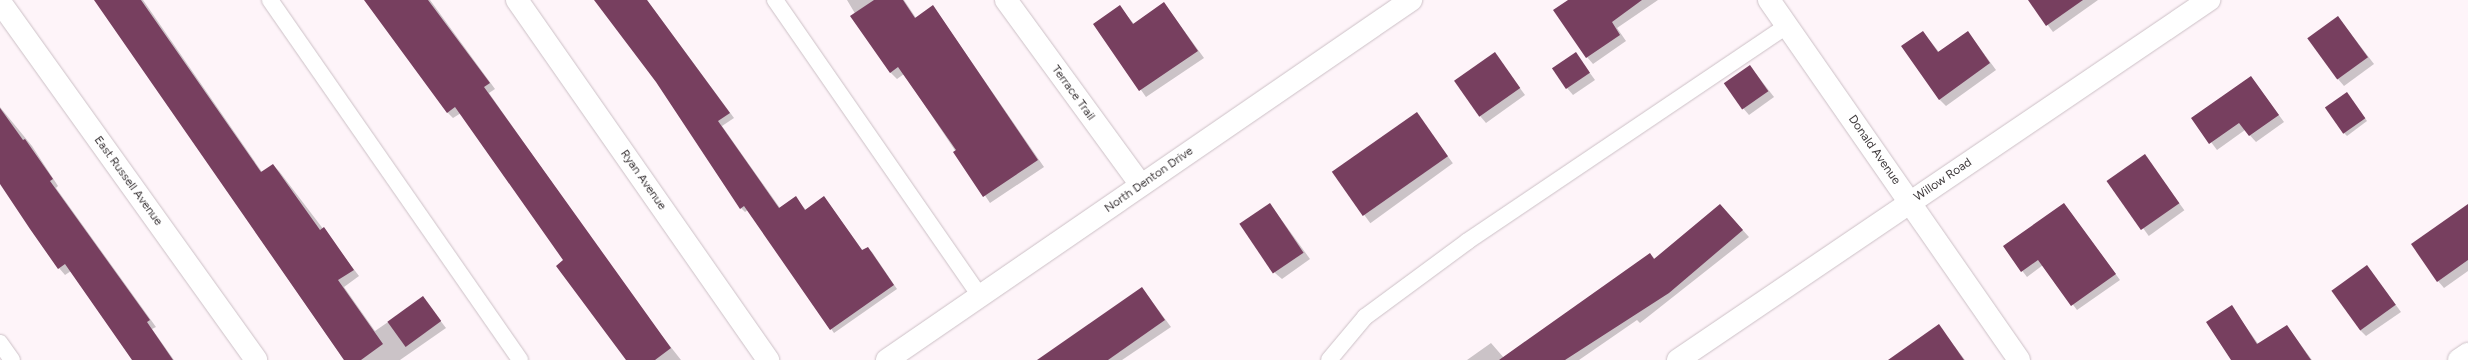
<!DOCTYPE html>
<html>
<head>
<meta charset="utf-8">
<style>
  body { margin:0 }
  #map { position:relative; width:2468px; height:360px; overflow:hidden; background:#fef4f9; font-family:Figtree,sans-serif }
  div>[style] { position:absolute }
  .shadow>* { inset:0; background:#0003; transform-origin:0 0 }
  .building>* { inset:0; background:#773f5f; transform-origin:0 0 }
  .roads { filter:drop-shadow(0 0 1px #ccc0c6) drop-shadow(0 0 1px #ccc0c6) }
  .service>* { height:16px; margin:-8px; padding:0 8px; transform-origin:8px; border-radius:8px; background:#fff }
  .minor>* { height:22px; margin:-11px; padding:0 11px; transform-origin:11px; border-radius:11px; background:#fff }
  .tertiary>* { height:22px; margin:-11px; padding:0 11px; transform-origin:11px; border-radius:11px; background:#fff }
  span { translate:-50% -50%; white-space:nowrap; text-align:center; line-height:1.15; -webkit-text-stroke:4px #fff; paint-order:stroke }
  .street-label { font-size:12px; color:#3e393b }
</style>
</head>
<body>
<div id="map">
  <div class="shadow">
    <div style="clip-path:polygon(96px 0,143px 0,262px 172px,273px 165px,279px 171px,359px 276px,344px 287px,375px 331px,423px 298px,446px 328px,400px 360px,344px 360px)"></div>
    <div style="clip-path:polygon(365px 0,430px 0,495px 89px,489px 93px,640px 308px,681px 360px,627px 360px,565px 261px,461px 113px,453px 118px,448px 113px)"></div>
    <div style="clip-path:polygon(596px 0,647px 0,734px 118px,722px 126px,780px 208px,795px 197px,806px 210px,824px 197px,863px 251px,867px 248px,872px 252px,897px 289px,834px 333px,748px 210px,745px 212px,741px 208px,656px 81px)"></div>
    <div style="clip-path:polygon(847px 0,904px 0,916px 18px,933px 6px,1044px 167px,990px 203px,904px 74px,897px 79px,890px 72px)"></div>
    <div style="clip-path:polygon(1570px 0,1658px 0,1617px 28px,1626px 41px,1593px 64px,1587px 57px)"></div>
    <div style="clip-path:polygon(2029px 0,2098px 0,2053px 32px)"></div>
    <div style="clip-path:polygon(1164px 3px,1204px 58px,1146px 97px,1094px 24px,1120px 7px,1134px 24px)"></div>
    <div style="clip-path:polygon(2338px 17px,2374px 64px,2344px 86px,2338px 79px)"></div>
    <div style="clip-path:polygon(1923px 32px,1939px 52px,1968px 32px,1996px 70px,1946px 106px,1939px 99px)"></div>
    <div style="clip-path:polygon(1495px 54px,1525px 95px,1486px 123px,1480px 116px)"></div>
    <div style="clip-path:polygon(1576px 54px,1595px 80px,1573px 95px,1567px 88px)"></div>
    <div style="clip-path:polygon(1750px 66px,1774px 97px,1749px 115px,1743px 108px)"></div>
    <div style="clip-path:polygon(2251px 77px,2284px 122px,2256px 142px,2245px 130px,2217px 150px,2193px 118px)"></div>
    <div style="clip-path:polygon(2347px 93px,2367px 121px,2347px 136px,2343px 132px)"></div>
    <div style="clip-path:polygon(0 107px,32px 146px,58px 186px,56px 188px,156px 327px,152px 329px,174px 360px,133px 360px,71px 271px,65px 275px,59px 268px,0 182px)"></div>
    <div style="left:1417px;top:114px;width:61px;height:102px;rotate:54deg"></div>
    <div style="left:2145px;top:156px;width:67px;height:44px;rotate:54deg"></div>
    <div style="clip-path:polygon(1270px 204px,1310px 259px,1282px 279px,1275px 273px)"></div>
    <div style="clip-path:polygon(2064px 204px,2120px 280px,2077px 310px,2043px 265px,2027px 277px,2004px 247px)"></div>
    <div style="clip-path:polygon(1720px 205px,1749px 237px,1640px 323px,1637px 320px,1579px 360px,1467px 360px,1491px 343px,1504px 358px,1650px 254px,1655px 259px)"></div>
    <div style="clip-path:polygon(2468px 216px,2468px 271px,2444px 288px,2438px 281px)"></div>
    <div style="clip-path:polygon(2367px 266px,2401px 312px,2366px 336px,2360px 330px)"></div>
    <div style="clip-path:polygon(1142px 288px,1171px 327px,1122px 360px,1039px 360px)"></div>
    <div style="clip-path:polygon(2231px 306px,2259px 345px,2287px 326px,2312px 360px,2232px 360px)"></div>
    <div style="clip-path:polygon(1939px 326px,1965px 360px,1911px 360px)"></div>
  </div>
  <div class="building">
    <div style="clip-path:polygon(94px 0,141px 0,261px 172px,273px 164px,320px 230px,324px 227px,354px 270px,338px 280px,383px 344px,361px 360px,344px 360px)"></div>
    <div style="clip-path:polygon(364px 0,428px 0,490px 83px,484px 87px,671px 348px,655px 360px,626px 360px,556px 266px,563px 260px,455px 107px,447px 113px)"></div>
    <div style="clip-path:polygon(594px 0,647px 0,730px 113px,718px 121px,779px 208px,796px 196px,805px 210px,824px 196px,862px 250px,868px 247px,894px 285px,830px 330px,744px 206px,740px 209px,656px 82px)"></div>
    <div style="clip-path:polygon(874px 0,903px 0,915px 18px,933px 5px,1038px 160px,983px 197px,953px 152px,956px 150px,898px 67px,890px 73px,850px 16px)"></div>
    <div style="clip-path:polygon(1568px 0,1642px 0,1612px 22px,1620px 35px,1586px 58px,1553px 10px)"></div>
    <div style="clip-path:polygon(2028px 0,2083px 0,2046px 26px)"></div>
    <div style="clip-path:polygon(1164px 2px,1198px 51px,1139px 91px,1093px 24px,1120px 5px,1133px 24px)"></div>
    <div style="left:2338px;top:16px;width:51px;height:38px;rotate:54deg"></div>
    <div style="clip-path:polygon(1923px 31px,1938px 52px,1968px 31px,1990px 63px,1939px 100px,1901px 46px)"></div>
    <div style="left:1495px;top:52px;width:44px;height:50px;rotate:55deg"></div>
    <div style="left:1576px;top:52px;width:25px;height:29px;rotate:56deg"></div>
    <div style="left:1750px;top:65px;width:32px;height:32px;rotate:55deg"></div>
    <div style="clip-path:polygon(2251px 76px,2279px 115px,2249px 136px,2239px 123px,2209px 144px,2191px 118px)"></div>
    <div style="left:2347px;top:92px;width:32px;height:27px;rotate:55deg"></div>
    <div style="clip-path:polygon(0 108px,23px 140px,25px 139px,53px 179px,50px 181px,150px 320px,147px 322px,173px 360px,132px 360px,65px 264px,58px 269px,30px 229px,0 184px)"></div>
    <div style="left:1417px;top:112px;width:54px;height:104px;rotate:55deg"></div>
    <div style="left:2145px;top:154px;width:60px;height:47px;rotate:55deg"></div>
    <div style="left:1270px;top:203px;width:60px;height:37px;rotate:56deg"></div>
    <div style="clip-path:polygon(2064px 203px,2116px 274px,2071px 306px,2038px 260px,2021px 272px,2003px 246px)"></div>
    <div style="clip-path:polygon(1720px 204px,1743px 230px,1669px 293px,1565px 360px,1499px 360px,1650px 253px,1654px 259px)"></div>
    <div style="clip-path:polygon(2468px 204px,2468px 260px,2437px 282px,2411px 244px)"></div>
    <div style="left:2367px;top:265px;width:49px;height:44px;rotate:54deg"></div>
    <div style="clip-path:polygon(1142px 287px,1165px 320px,1108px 360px,1037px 360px)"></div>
    <div style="left:423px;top:296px;width:31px;height:44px;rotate:54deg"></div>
    <div style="clip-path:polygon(2232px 305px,2257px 344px,2287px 325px,2311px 360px,2231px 360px,2206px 322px)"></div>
    <div style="clip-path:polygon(1939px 324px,1964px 360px,1888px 360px)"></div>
  </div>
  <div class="roads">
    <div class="service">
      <div style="left:270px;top:0;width:438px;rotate:55.2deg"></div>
      <div style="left:775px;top:0;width:360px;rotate:55.3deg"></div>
      <div style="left:0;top:343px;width:21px;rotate:55deg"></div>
      <div style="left:1329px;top:360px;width:56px;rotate:-50.1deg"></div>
      <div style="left:1365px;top:317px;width:128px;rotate:-36.4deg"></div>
      <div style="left:1468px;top:241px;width:385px;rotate:-34deg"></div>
    </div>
    <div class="minor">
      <div style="left:1006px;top:0;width:229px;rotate:53.9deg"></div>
      <div style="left:1769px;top:0;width:438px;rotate:55.2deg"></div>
      <div style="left:0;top:2px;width:440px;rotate:54.4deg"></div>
      <div style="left:1678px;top:360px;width:642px;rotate:-34.14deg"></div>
      <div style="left:2459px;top:360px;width:11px;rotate:-34deg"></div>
    </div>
    <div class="tertiary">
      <div style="left:517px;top:0;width:439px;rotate:55.1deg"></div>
      <div style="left:887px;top:360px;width:636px;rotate:-34.49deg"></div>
    </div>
  </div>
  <div class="street-label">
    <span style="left:1073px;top:93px;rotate:54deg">Terrace Trail</span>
    <span style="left:1874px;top:150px;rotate:55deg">Donald Avenue</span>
    <span style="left:643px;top:180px;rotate:55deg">Ryan Avenue</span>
    <span style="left:1149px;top:180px;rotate:-35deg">North Denton Drive</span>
    <span style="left:1943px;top:180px;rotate:-34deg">Willow Road</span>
    <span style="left:128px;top:181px;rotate:54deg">East Russell Avenue</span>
  </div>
</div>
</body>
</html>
